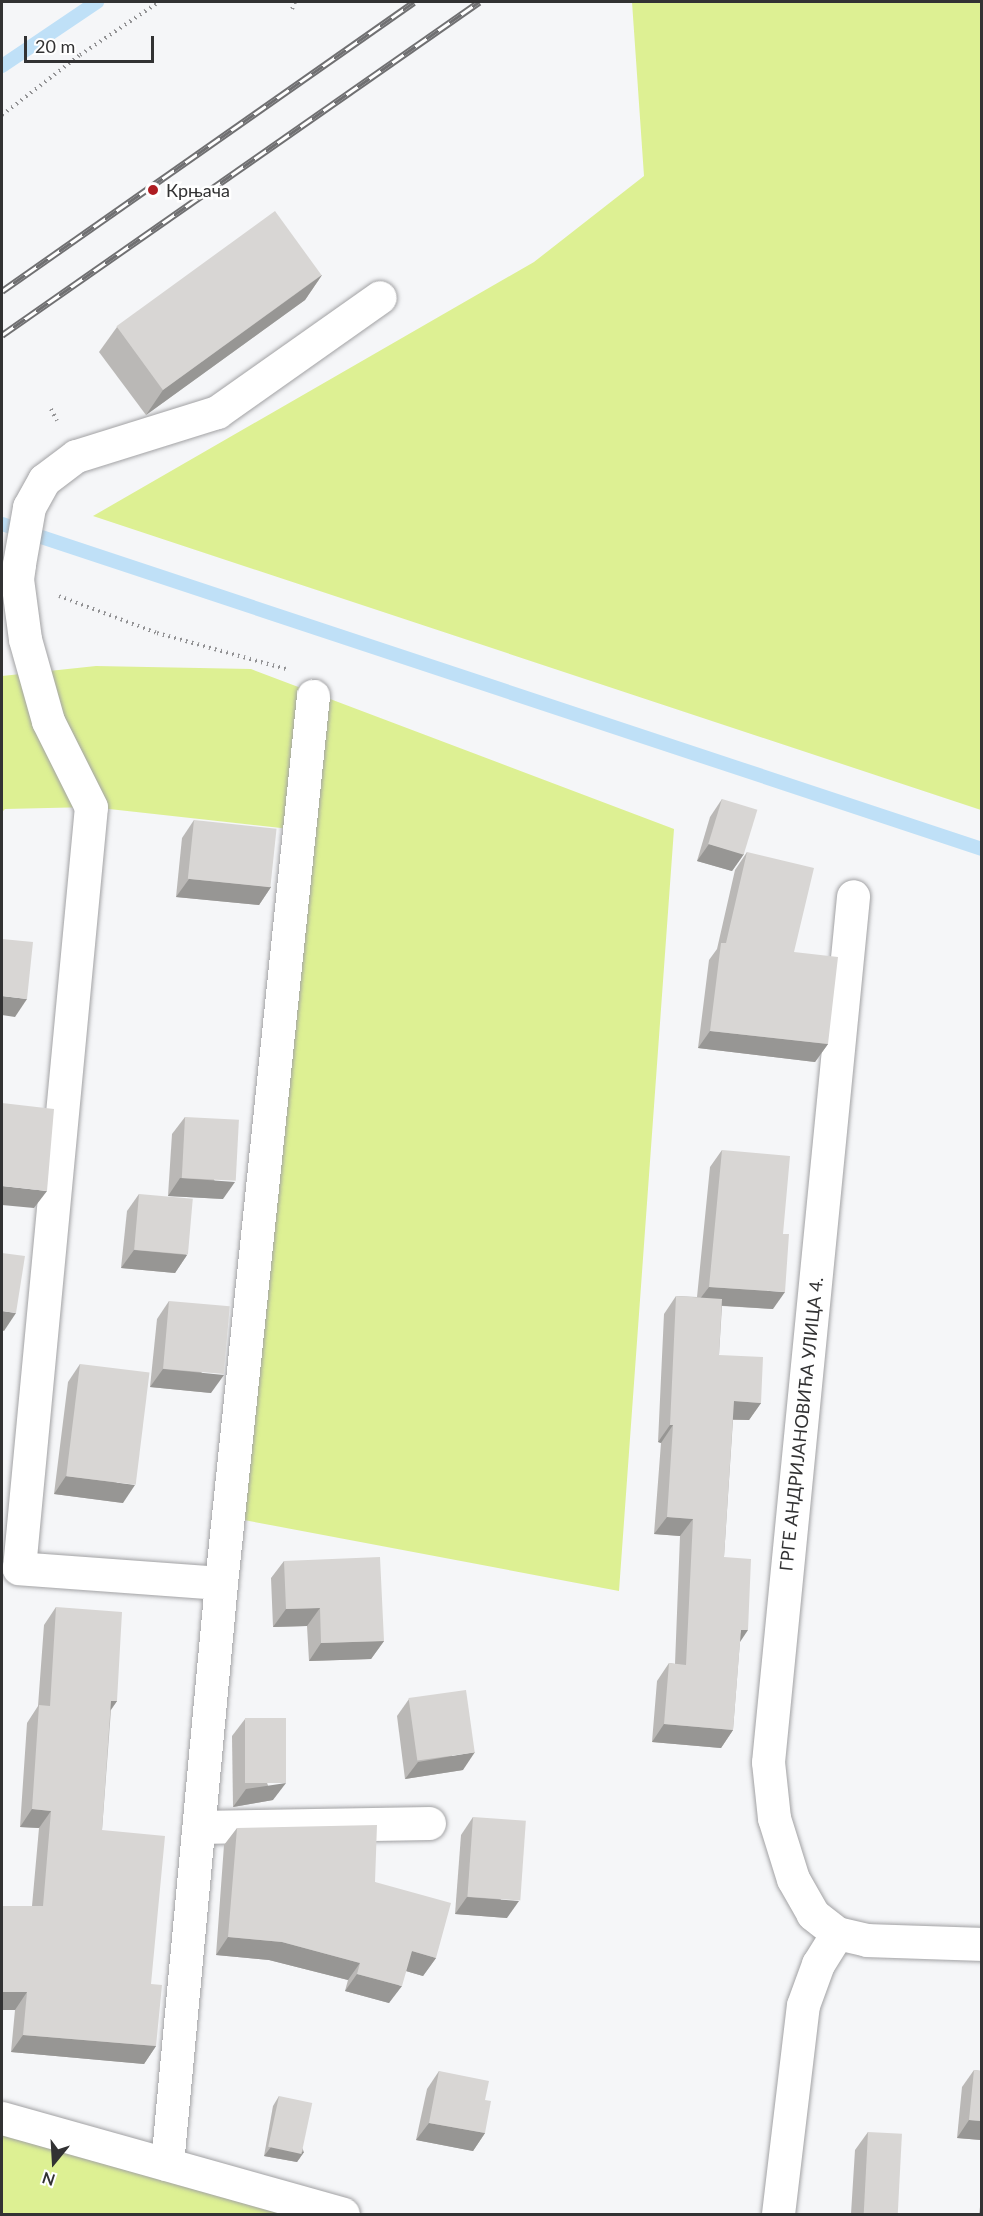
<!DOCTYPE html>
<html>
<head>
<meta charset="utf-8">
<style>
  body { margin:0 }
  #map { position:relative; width:983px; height:2216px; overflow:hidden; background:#f5f6f8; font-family:Lato,sans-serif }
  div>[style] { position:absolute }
  .green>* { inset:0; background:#ddf093 }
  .stream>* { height:14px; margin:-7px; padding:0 7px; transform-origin:7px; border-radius:7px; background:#bfe0f7 }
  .path>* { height:4px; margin-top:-2px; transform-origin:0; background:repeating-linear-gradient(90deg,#939395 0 1.5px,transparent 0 6px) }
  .roads { filter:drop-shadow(0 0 2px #a2a2a4) drop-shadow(0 0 2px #a2a2a4) }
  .minor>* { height:33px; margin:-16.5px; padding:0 16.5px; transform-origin:16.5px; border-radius:16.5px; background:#fff }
  .rail>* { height:7px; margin-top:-3.5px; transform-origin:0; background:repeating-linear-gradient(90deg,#fff 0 14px,#707072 0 28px); box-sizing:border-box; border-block:2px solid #707072 }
  .wall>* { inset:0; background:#bab8b6 }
  .shaded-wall>* { inset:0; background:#979694 }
  .building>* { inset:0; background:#d8d6d4; transform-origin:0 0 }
  .dots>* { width:16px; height:16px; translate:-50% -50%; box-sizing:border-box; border:3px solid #fff; border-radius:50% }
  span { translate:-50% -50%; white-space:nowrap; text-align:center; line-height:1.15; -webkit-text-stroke:5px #fff; paint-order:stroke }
  .poi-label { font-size:18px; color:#323233 }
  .left { translate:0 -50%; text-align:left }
  .street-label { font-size:18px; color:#323233 }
  .frame { position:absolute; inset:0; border:3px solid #323233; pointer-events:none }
  .north { position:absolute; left:24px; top:2132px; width:60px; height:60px; -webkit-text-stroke:4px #fff; paint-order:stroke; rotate:198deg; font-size:16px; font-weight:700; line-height:24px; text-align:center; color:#323233 }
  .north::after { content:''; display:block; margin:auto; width:21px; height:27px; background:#323233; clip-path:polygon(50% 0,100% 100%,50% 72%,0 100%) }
  .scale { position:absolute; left:24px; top:36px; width:130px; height:27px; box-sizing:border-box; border:3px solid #323233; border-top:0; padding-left:8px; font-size:18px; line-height:21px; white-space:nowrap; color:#323233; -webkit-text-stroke:4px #fff; paint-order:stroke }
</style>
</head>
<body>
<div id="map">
  <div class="green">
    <div style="clip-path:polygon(632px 2px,981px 2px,981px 810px,93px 516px,534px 262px,644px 176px)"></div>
    <div style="clip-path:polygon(96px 666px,251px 669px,674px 829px,619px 1591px,228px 1517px,299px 830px,91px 807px,5px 809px,2px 812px,2px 676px)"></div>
    <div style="clip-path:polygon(2px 2118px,343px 2214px,2px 2214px)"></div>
  </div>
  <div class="stream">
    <div style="left:2px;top:66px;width:115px;rotate:-34deg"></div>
    <div style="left:2px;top:524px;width:1032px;rotate:18.35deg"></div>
  </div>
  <div class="path">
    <div style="left:292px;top:9px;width:8px;rotate:-67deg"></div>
    <div style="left:2px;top:115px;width:98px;rotate:-37.6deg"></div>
    <div style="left:80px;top:55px;width:95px;rotate:-33.9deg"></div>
    <div style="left:51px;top:409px;width:13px;rotate:63deg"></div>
    <div style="left:59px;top:596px;width:105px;rotate:20.7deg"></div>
    <div style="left:157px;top:633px;width:134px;rotate:15.6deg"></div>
  </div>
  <div class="roads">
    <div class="minor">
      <div style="left:221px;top:1583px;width:203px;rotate:-175.8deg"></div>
      <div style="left:19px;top:1568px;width:764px;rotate:-84.6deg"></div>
      <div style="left:91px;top:807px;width:96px;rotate:-116.6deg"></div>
      <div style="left:48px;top:721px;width:85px;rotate:-105.7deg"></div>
      <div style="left:25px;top:639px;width:61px;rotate:-97.6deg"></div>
      <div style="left:17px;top:579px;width:15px;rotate:-82deg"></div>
      <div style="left:19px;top:564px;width:58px;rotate:-80deg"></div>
      <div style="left:29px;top:507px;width:31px;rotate:-61deg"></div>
      <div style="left:44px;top:480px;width:40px;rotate:-37deg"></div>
      <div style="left:76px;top:456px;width:148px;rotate:-17.3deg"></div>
      <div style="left:217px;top:412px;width:199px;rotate:-35.2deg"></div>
      <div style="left:199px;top:1827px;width:230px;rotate:-1deg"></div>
      <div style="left:837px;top:1933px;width:31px;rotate:-142deg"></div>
      <div style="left:813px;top:1914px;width:40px;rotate:-119.7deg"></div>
      <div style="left:793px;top:1879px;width:64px;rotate:-107.3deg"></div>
      <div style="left:774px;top:1818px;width:56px;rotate:-96.1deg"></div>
      <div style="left:768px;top:1762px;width:870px;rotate:-84.39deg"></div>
      <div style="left:2px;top:2118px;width:354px;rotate:15.7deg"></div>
      <div style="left:167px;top:2164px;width:584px;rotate:-84.69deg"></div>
      <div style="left:221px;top:1583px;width:892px;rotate:-84.08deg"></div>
      <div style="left:778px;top:2214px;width:210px;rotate:-83.2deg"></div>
      <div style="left:803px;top:2005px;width:44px;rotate:-69.9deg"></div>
      <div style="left:818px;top:1964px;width:36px;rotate:-58deg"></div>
      <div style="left:837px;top:1933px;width:31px;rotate:13deg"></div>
      <div style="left:867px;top:1940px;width:115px;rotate:2deg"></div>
    </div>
  </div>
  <div class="rail">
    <div style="left:2px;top:291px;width:503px;rotate:-35.05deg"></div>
    <div style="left:2px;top:335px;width:582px;rotate:-34.92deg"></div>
  </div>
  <div class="wall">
    <div style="clip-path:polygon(322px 275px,305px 300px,146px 415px,99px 352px,117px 327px)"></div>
    <div style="clip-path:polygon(722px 799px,744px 854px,732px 871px,697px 861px,710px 817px)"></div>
    <div style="clip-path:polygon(194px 820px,271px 887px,259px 905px,176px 897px,182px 838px)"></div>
    <div style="clip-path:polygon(747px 852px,794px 952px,828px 1044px,815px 1062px,698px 1048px,709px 960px,717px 949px,735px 870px)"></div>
    <div style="clip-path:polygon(185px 1117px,223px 1199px,168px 1196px,172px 1134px)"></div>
    <div style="clip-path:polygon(722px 1150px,773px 1309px,722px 1306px,719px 1355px,761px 1403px,749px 1420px,733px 1420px,724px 1557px,740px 1641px,733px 1730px,721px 1748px,652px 1742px,657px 1681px,669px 1663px,675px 1664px,680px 1536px,654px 1534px,661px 1443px,658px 1442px,664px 1314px,676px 1296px,697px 1297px,710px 1167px)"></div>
    <div style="clip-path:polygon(139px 1194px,187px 1255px,175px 1273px,121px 1268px,127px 1211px)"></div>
    <div style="clip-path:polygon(169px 1301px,211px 1393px,150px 1387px,157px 1319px)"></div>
    <div style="clip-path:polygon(80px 1364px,123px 1503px,54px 1494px,68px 1382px)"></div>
    <div style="clip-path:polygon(284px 1561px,384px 1641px,371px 1659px,309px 1661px,307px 1626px,273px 1627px,271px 1578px)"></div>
    <div style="clip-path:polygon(56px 1607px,117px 1701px,111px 1710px,102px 1830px,151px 1984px,156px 2046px,144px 2064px,11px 2052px,15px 2010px,2px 2010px,2px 1906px,32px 1906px,39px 1828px,20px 1827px,27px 1723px,38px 1706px,44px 1625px)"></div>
    <div style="clip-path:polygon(409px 1699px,463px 1770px,405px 1779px,397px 1716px)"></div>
    <div style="clip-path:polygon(245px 1719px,273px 1800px,233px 1807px,232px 1736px)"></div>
    <div style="clip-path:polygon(473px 1817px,507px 1918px,455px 1914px,461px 1835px)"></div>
    <div style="clip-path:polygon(237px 1828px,375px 1882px,436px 1958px,423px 1976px,406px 1971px,389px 2003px,345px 1991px,348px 1980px,269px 1960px,216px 1955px,224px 1845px)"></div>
    <div style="clip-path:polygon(974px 2070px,981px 2071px,981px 2140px,957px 2138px,962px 2087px)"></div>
    <div style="clip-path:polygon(439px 2071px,485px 2100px,485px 2133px,473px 2151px,416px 2140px,427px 2089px)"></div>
    <div style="clip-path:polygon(279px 2096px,304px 2152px,297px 2162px,264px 2156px,273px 2106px)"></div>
    <div style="clip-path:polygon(868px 2132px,897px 2214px,851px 2214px,855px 2150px)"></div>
    <div style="clip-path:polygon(981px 2205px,981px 2214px,979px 2214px,980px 2207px)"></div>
  </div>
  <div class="shaded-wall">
    <div style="clip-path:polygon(322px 275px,305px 300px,146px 415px,163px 390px)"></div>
    <div style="clip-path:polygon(709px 844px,744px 854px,732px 871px,697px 861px)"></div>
    <div style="clip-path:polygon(189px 879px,271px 887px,259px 905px,176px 897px)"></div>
    <div style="clip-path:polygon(2px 996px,27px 999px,15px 1017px,2px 1015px)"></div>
    <div style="clip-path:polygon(710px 1031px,828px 1044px,815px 1062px,698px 1048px)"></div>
    <div style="clip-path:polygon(180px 1178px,235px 1182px,223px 1199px,168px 1196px)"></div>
    <div style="clip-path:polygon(2px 1186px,47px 1191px,34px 1208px,2px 1205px)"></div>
    <div style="clip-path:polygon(134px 1250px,187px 1255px,175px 1273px,121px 1268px)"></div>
    <div style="clip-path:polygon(709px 1287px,785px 1292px,773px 1309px,696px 1304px)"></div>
    <div style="clip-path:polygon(2px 1311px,16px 1313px,4px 1331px,2px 1330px)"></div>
    <div style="clip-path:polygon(163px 1369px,224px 1375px,211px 1393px,150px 1387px)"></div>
    <div style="clip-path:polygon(734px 1401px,761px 1403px,749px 1420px,722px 1419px)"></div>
    <div style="clip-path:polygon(670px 1425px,673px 1425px,661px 1443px,658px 1442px)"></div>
    <div style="clip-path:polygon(66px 1476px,135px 1485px,123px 1503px,54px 1494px)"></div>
    <div style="clip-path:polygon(667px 1517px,693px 1519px,680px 1536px,654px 1534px)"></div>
    <div style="clip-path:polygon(320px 1608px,307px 1626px,273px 1627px,286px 1609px)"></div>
    <div style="clip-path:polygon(741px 1630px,748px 1630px,736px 1648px)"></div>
    <div style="clip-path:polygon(384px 1641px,371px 1659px,309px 1661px,321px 1643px)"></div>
    <div style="clip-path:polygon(111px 1701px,117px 1701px,104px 1719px)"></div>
    <div style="clip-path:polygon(664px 1724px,733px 1730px,721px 1748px,652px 1742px)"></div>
    <div style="clip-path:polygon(475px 1752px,463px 1770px,405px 1779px,418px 1762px)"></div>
    <div style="clip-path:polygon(286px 1783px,273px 1800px,233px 1807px,246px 1789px)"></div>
    <div style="clip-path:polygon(32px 1809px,51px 1811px,39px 1828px,20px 1827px)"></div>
    <div style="clip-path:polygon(467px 1897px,519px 1901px,507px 1918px,455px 1914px)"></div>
    <div style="clip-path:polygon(228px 1937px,282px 1942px,360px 1963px,348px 1980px,269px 1960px,216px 1955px)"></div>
    <div style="clip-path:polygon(412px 1951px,436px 1958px,423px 1976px,399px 1969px)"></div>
    <div style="clip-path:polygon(357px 1974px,402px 1986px,389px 2003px,345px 1991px)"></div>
    <div style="clip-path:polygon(2px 1992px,27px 1992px,15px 2010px,2px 2010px)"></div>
    <div style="clip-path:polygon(23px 2035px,156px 2046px,144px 2064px,11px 2052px)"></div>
    <div style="clip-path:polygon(969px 2120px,981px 2121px,981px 2140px,957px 2138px)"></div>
    <div style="clip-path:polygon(429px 2123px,485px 2133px,473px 2151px,416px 2140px)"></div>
    <div style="clip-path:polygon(271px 2147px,304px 2152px,297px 2162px,264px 2156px)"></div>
  </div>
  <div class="building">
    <div style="left:275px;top:211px;width:79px;height:196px;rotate:54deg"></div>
    <div style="left:722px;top:799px;width:37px;height:47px;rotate:17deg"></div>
    <div style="left:194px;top:820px;width:83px;height:59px;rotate:6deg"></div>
    <div style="clip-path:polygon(747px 852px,814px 868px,794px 952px,838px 957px,828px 1044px,710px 1031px,721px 943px,726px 943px)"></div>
    <div style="clip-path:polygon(2px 939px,33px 942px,27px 999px,2px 996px)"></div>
    <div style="clip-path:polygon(2px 1103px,54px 1109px,47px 1191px,2px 1186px)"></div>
    <div style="left:185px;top:1117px;width:54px;height:61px;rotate:3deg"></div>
    <div style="clip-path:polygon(722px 1150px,790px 1156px,783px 1234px,789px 1234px,785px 1292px,709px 1287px)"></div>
    <div style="left:139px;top:1194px;width:54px;height:56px;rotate:5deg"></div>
    <div style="clip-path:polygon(2px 1253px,25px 1256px,16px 1313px,2px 1311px)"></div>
    <div style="clip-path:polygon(676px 1296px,722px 1299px,719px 1355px,763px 1357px,761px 1403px,734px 1401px,724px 1557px,751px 1559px,748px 1630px,741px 1630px,733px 1730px,664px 1724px,669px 1663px,686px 1665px,693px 1519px,667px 1517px,673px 1425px,670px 1425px)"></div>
    <div style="left:169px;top:1301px;width:61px;height:68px;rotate:5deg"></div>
    <div style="left:80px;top:1364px;width:70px;height:113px;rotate:7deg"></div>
    <div style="clip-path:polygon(380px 1557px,384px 1641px,321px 1643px,320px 1608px,286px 1609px,284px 1561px)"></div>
    <div style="clip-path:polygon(56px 1607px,122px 1612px,117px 1701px,111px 1701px,102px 1830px,165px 1836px,151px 1984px,162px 1985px,156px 2046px,23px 2035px,27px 1992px,2px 1992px,2px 1906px,43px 1906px,51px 1811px,32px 1809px,39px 1705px,50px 1706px)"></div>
    <div style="left:466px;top:1690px;width:63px;height:58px;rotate:82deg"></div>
    <div style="left:286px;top:1718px;width:65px;height:41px;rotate:90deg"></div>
    <div style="left:473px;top:1817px;width:53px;height:80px;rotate:4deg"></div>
    <div style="clip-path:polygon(377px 1825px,375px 1882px,451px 1903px,436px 1958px,412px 1951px,402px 1986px,357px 1974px,360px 1963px,282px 1942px,228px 1937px,237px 1828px)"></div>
    <div style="clip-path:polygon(974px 2070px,981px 2071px,981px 2121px,969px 2120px)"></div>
    <div style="clip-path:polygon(439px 2071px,489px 2081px,485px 2100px,491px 2101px,485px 2133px,429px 2123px)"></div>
    <div style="left:279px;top:2096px;width:34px;height:52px;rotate:12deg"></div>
    <div style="left:868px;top:2132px;width:34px;height:82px;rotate:3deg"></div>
  </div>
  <div class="dots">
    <div style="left:153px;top:190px;background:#ae1c22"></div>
  </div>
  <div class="poi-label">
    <span class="left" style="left:166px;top:190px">Крњача</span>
  </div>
  <div class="street-label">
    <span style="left:801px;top:1424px;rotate:-84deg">ГРГЕ АНДРИЈАНОВИЋА УЛИЦА 4.</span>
  </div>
  <div class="frame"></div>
  <div class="north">N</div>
  <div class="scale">20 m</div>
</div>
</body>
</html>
